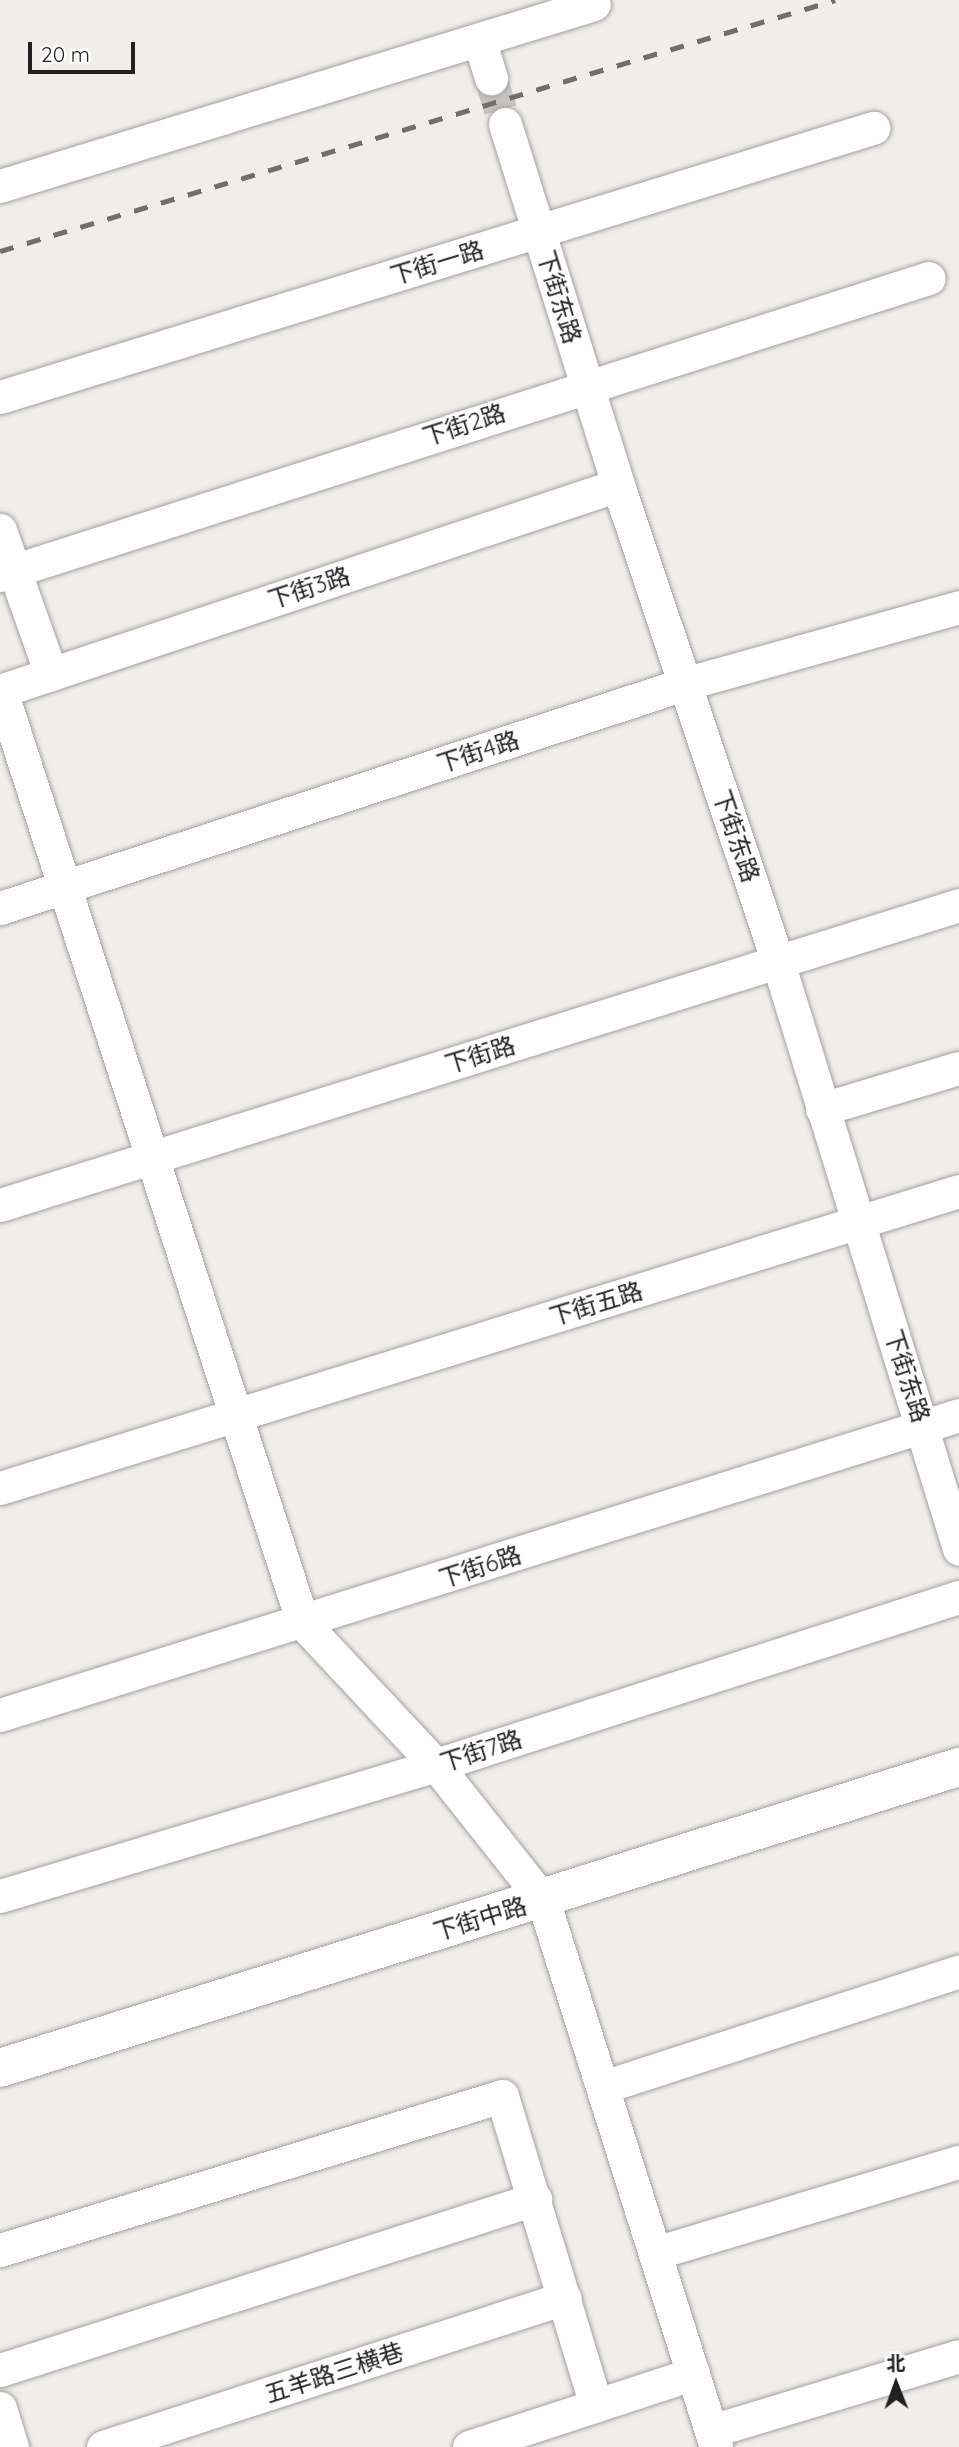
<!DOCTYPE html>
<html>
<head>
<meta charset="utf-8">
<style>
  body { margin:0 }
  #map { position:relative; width:959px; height:2447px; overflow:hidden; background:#f1ede8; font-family:Quicksand,"Noto Sans SC",sans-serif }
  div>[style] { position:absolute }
  .minor-tunnel>* { height:33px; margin-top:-16.5px; transform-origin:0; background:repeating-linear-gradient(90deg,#c7c4c0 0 33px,transparent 0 50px) }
  .roads { filter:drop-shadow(0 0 2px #a2a2a2) drop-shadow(0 0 2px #a2a2a2) }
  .minor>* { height:33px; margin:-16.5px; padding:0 16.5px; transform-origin:16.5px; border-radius:16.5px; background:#fff }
  .tertiary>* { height:38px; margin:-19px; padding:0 19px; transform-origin:19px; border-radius:19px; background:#fff }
  .rail>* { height:5px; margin-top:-2.5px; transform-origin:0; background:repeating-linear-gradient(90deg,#6f6f6f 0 14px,transparent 0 28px) }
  span { translate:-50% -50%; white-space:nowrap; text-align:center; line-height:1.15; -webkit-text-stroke:5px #fff; paint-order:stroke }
  .street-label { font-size:24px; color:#212121 }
  .north { position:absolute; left:861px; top:2349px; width:70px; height:70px; -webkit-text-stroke:5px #fff; paint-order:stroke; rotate:359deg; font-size:19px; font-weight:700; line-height:28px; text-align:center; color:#212121 }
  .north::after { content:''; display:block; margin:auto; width:24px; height:32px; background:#212121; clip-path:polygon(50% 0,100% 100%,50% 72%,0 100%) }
  .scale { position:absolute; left:28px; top:42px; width:107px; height:32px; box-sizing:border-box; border:4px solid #212121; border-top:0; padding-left:9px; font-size:21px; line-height:24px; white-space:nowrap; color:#212121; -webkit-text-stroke:5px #fff; paint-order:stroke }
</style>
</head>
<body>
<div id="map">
  <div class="minor-tunnel">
    <div style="left:491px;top:78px;width:48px;rotate:73.1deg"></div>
  </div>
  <div class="roads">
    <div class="minor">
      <div style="left:480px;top:42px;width:38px;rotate:73deg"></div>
      <div style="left:505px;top:124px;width:378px;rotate:72.6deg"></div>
      <div style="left:618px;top:485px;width:503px;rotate:71.46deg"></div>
      <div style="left:778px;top:962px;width:614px;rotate:72.86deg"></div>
      <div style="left:0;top:186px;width:621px;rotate:-17.03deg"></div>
      <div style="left:0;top:397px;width:914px;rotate:-17.13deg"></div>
      <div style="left:0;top:530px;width:153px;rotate:70.5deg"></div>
      <div style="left:0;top:575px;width:975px;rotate:-17.73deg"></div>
      <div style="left:0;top:691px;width:651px;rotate:-18.43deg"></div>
      <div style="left:1px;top:691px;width:980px;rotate:72.05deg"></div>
      <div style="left:303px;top:1623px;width:195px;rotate:46.9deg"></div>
      <div style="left:436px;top:1765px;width:172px;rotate:51.6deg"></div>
      <div style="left:543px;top:1900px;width:574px;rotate:72.45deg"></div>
      <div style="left:0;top:908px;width:720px;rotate:-18.13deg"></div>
      <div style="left:684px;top:684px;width:286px;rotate:-15.6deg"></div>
      <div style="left:822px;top:1109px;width:143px;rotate:-16.7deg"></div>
      <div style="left:0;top:1205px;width:1005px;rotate:-17.37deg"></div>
      <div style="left:0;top:1488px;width:1004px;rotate:-17.21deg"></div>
      <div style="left:0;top:1715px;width:1005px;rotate:-17.37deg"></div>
      <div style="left:0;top:1896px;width:455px;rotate:-16.7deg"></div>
      <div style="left:436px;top:1765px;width:549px;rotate:-17.81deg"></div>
      <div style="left:603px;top:2087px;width:374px;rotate:-18deg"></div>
      <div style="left:0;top:2250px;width:525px;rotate:-17.05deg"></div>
      <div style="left:502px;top:2096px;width:323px;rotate:73.1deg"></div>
      <div style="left:655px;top:2253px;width:317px;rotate:-16.7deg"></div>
      <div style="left:0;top:2370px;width:562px;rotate:-17.73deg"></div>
      <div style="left:0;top:2408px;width:41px;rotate:72.9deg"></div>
      <div style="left:711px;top:2431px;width:259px;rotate:-16.8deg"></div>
      <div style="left:103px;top:2447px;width:485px;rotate:-17.9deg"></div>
      <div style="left:469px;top:2447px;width:236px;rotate:-18.1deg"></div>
    </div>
    <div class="tertiary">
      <div style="left:0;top:2068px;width:1005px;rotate:-17.43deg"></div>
    </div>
  </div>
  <div class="rail">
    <div style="left:0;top:251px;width:872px;rotate:-16.73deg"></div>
  </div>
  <div class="street-label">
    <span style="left:437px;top:263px;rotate:-17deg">下街一路</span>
    <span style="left:559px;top:297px;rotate:73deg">下街东路</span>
    <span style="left:464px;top:425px;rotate:-18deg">下街2路</span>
    <span style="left:309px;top:588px;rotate:-18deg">下街3路</span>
    <span style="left:478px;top:752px;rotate:-18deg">下街4路</span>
    <span style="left:736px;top:836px;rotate:71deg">下街东路</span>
    <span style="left:480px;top:1055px;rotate:-17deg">下街路</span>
    <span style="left:596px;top:1304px;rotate:-17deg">下街五路</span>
    <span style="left:907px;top:1376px;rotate:72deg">下街东路</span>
    <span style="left:480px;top:1567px;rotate:-18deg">下街6路</span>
    <span style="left:481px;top:1751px;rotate:-18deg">下街7路</span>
    <span style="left:480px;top:1919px;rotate:-17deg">下街中路</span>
    <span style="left:334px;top:2373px;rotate:-18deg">五羊路三横巷</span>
  </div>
  <div class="north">北</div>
  <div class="scale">20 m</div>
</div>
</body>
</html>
